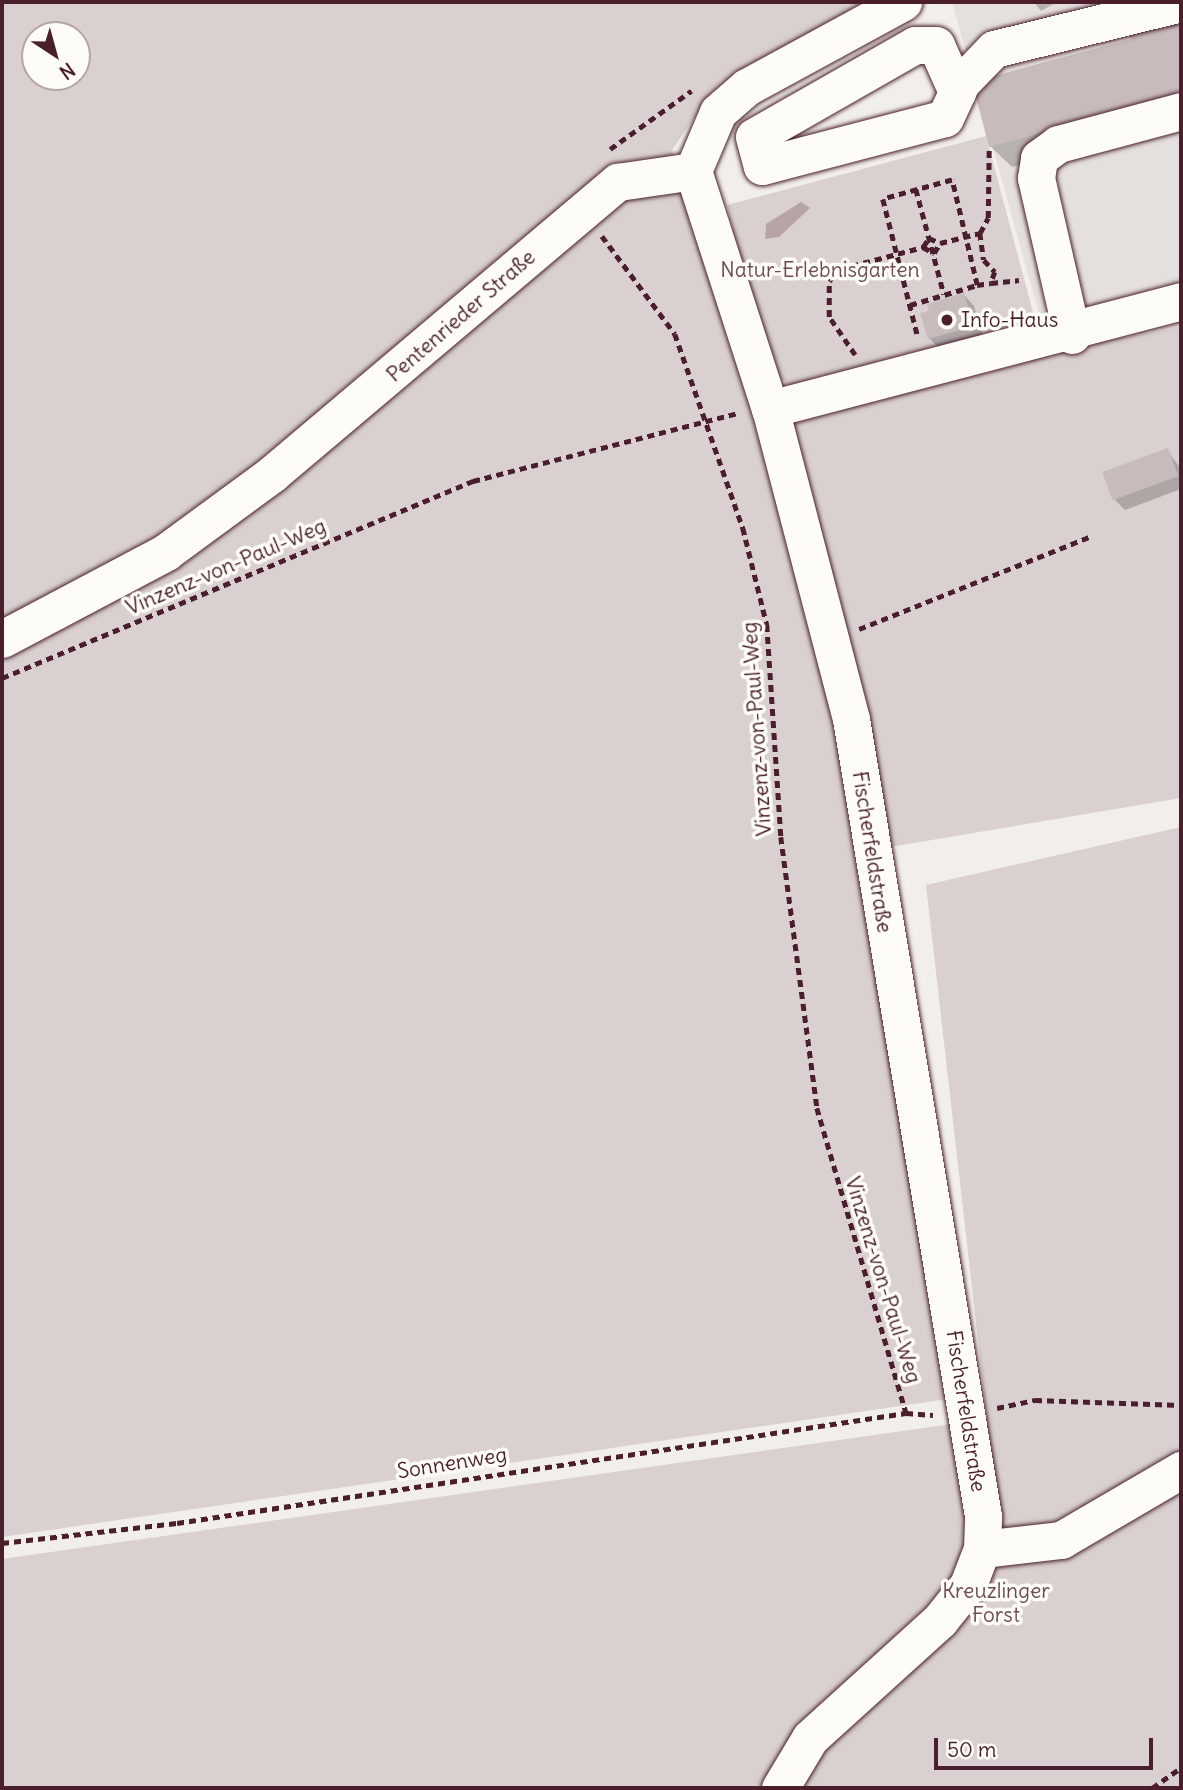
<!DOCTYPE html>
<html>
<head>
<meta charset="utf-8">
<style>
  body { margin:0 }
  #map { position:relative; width:1183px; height:1790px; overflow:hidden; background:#f2efeb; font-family:Delius,sans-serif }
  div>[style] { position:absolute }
  .built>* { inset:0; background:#e5dfdd }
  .green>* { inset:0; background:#d9d0cf }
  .water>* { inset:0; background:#b7a5a6 }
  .shadow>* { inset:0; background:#0003 }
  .building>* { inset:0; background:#c8bbbb; transform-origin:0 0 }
  .path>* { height:4.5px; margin-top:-2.25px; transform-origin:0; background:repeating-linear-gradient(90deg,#4a1f2b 0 7px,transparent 0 12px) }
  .roads { filter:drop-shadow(0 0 2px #4a1f2b) drop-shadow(0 0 2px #4a1f2b) }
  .minor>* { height:37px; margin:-18.5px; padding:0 18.5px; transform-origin:18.5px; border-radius:18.5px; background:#fdfcf7 }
  .dots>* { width:19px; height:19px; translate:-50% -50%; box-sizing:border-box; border:4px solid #fdfcf7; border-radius:50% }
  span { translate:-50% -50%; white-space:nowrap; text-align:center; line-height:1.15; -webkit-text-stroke:7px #fdfcf7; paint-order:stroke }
  .park-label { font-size:21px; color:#6e4b54 }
  .street-label { font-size:21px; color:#4a1f2b }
  .poi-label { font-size:21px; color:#4a1f2b }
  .left { translate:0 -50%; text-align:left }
  .frame { position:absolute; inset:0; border:4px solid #4a1f2b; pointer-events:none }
  .north { position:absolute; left:21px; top:21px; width:70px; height:70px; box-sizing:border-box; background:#fdfcf7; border:2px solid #b5a4a5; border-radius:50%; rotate:144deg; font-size:19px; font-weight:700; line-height:28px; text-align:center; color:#4a1f2b }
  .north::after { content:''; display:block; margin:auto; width:24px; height:32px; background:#4a1f2b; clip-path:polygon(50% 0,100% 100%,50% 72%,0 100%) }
  .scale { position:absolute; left:934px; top:1738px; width:219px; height:32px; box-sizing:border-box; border:4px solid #4a1f2b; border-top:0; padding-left:9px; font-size:21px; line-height:24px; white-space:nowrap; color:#4a1f2b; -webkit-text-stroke:5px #fdfcf7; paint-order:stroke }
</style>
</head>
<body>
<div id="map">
  <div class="built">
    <div style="clip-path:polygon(952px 2px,1181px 2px,1181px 500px,1100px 532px)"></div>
  </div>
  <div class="green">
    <div style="clip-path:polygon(evenodd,2px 2px,875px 2px,711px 93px,672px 150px,818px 635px,948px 1399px,2px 1537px,2px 2px,35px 35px,77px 35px,77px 77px,35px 77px,35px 35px)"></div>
    <div style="clip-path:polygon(986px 136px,1035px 320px,789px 386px,777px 374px,748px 292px,727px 205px)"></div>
    <div style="clip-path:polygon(1181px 327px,1181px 798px,884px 848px,783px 401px)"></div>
    <div style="clip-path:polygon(1181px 827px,1181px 1788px,2px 1788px,2px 1559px,987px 1419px,926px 885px)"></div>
  </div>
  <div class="water">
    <div style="clip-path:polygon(801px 202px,810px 208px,779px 237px,765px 239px,766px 224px)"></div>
  </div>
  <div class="shadow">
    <div style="clip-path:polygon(1034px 2px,1057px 2px,1041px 11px)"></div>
    <div style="clip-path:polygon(1166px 15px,1181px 27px,1181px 118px,1012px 167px,990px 146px)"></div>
    <div style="clip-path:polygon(964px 295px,974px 306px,983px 337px,940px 349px,929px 338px,931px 312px)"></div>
    <div style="clip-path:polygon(1167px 450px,1181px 469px,1181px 489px,1125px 510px,1115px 500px)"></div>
  </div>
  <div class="building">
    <div style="clip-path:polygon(1167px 13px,1171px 28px,1181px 26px,1181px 95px,989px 147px,972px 82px,1131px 39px,1127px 24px)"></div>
    <div style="clip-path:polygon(964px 293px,974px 326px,928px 339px,920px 313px,929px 311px,927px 304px)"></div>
    <div style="left:1168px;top:448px;width:30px;height:70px;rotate:70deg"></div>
  </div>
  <div class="path">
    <div style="left:610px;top:149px;width:100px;rotate:-35.6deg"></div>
    <div style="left:916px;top:189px;width:109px;rotate:75.1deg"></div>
    <div style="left:980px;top:233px;width:17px;rotate:-62deg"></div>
    <div style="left:988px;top:218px;width:71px;rotate:-89.2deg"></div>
    <div style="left:602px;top:236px;width:122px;rotate:53.3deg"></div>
    <div style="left:675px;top:334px;width:206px;rotate:70.7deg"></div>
    <div style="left:743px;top:528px;width:100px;rotate:76.1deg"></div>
    <div style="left:767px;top:625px;width:212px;rotate:86.2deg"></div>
    <div style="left:781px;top:837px;width:273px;rotate:82.4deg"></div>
    <div style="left:817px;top:1108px;width:318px;rotate:73.7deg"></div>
    <div style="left:923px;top:247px;width:11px;rotate:-56deg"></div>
    <div style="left:929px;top:238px;width:12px;rotate:24deg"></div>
    <div style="left:977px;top:285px;width:14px;rotate:-8deg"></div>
    <div style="left:910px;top:305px;width:70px;rotate:-16.6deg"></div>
    <div style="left:977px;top:285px;width:108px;rotate:-103.4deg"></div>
    <div style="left:952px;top:180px;width:72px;rotate:164.6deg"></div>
    <div style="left:883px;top:199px;width:142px;rotate:75.8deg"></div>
    <div style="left:855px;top:355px;width:46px;rotate:-124.4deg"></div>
    <div style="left:829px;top:317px;width:36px;rotate:-90deg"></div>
    <div style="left:829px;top:281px;width:16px;rotate:-47deg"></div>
    <div style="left:840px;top:269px;width:86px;rotate:-14.8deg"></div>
    <div style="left:923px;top:247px;width:13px;rotate:29deg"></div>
    <div style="left:934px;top:253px;width:12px;rotate:-59deg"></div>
    <div style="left:940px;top:243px;width:41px;rotate:-14deg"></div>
    <div style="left:980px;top:233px;width:27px;rotate:82deg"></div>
    <div style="left:984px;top:260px;width:16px;rotate:47deg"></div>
    <div style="left:995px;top:272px;width:12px;rotate:110deg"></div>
    <div style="left:991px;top:283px;width:28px;rotate:-6deg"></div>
    <div style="left:859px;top:629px;width:251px;rotate:-21.8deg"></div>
    <div style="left:2px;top:678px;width:511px;rotate:-22.7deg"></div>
    <div style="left:473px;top:481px;width:273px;rotate:-14.4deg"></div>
    <div style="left:997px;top:1408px;width:39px;rotate:-12deg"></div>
    <div style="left:1035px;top:1400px;width:146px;rotate:2deg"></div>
    <div style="left:2px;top:1543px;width:176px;rotate:-6.5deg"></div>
    <div style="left:177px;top:1523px;width:737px;rotate:-8.58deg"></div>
    <div style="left:906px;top:1413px;width:27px;rotate:4deg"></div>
    <div style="left:1152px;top:1788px;width:35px;rotate:-35deg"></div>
  </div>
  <div class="roads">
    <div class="minor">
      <div style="left:957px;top:92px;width:51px;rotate:-114.1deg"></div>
      <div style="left:936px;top:45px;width:21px;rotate:180deg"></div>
      <div style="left:915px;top:45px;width:185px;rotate:150.3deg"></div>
      <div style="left:754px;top:137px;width:30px;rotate:75deg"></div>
      <div style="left:762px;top:166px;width:189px;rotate:-14.7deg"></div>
      <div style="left:945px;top:118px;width:29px;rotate:-65deg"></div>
      <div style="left:957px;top:92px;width:10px;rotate:-66deg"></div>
      <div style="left:961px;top:83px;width:47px;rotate:-45.9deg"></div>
      <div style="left:994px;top:49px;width:193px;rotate:-13.8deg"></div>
      <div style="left:1072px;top:335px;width:161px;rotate:-102.9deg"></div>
      <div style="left:1036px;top:178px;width:20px;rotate:-81deg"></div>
      <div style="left:1039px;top:158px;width:24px;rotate:-36deg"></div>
      <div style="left:1058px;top:144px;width:127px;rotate:-15deg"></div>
      <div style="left:770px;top:409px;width:425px;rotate:-14.7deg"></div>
      <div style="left:2px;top:639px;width:186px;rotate:-27.9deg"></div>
      <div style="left:166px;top:552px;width:132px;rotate:-36.3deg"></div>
      <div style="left:272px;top:474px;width:453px;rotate:-40.2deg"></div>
      <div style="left:618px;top:182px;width:76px;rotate:-8.3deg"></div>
      <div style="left:982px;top:1549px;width:80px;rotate:-6.5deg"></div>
      <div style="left:1061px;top:1540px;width:139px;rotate:-30.3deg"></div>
      <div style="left:780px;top:1788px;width:58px;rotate:-59deg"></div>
      <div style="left:810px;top:1738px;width:176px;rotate:-42.2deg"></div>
      <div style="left:940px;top:1620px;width:45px;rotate:-51.3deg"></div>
      <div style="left:968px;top:1585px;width:39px;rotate:-69deg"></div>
      <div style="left:982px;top:1549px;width:33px;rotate:-88deg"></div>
      <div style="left:983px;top:1516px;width:808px;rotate:-99.4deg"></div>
      <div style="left:851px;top:719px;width:320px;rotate:-104.6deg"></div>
      <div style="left:770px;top:409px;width:250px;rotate:-107.9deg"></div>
      <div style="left:693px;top:171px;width:64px;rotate:-67deg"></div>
      <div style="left:718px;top:112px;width:38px;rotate:-41deg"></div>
      <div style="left:747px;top:87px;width:178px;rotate:-28.6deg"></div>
    </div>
  </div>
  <div class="dots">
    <div style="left:947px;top:320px;background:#4a1f2b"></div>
  </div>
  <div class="park-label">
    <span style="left:820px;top:270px">Natur-Erlebnisgarten</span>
    <span style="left:996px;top:1603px">Kreuzlinger<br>Forst</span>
  </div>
  <div class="street-label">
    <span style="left:461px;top:316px;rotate:-41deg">Pentenrieder Straße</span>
    <span style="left:226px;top:567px;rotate:-23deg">Vinzenz-von-Paul-Weg</span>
    <span style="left:757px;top:729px;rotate:-94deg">Vinzenz-von-Paul-Weg</span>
    <span style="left:872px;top:852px;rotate:81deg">Fischerfeldstraße</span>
    <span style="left:883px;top:1280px;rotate:73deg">Vinzenz-von-Paul-Weg</span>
    <span style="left:966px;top:1411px;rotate:81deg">Fischerfeldstraße</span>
    <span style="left:452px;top:1463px;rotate:-9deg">Sonnenweg</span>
  </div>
  <div class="poi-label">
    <span class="left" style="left:961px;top:320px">Info-Haus</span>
  </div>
  <div class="frame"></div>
  <div class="north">N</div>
  <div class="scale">50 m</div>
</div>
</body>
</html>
